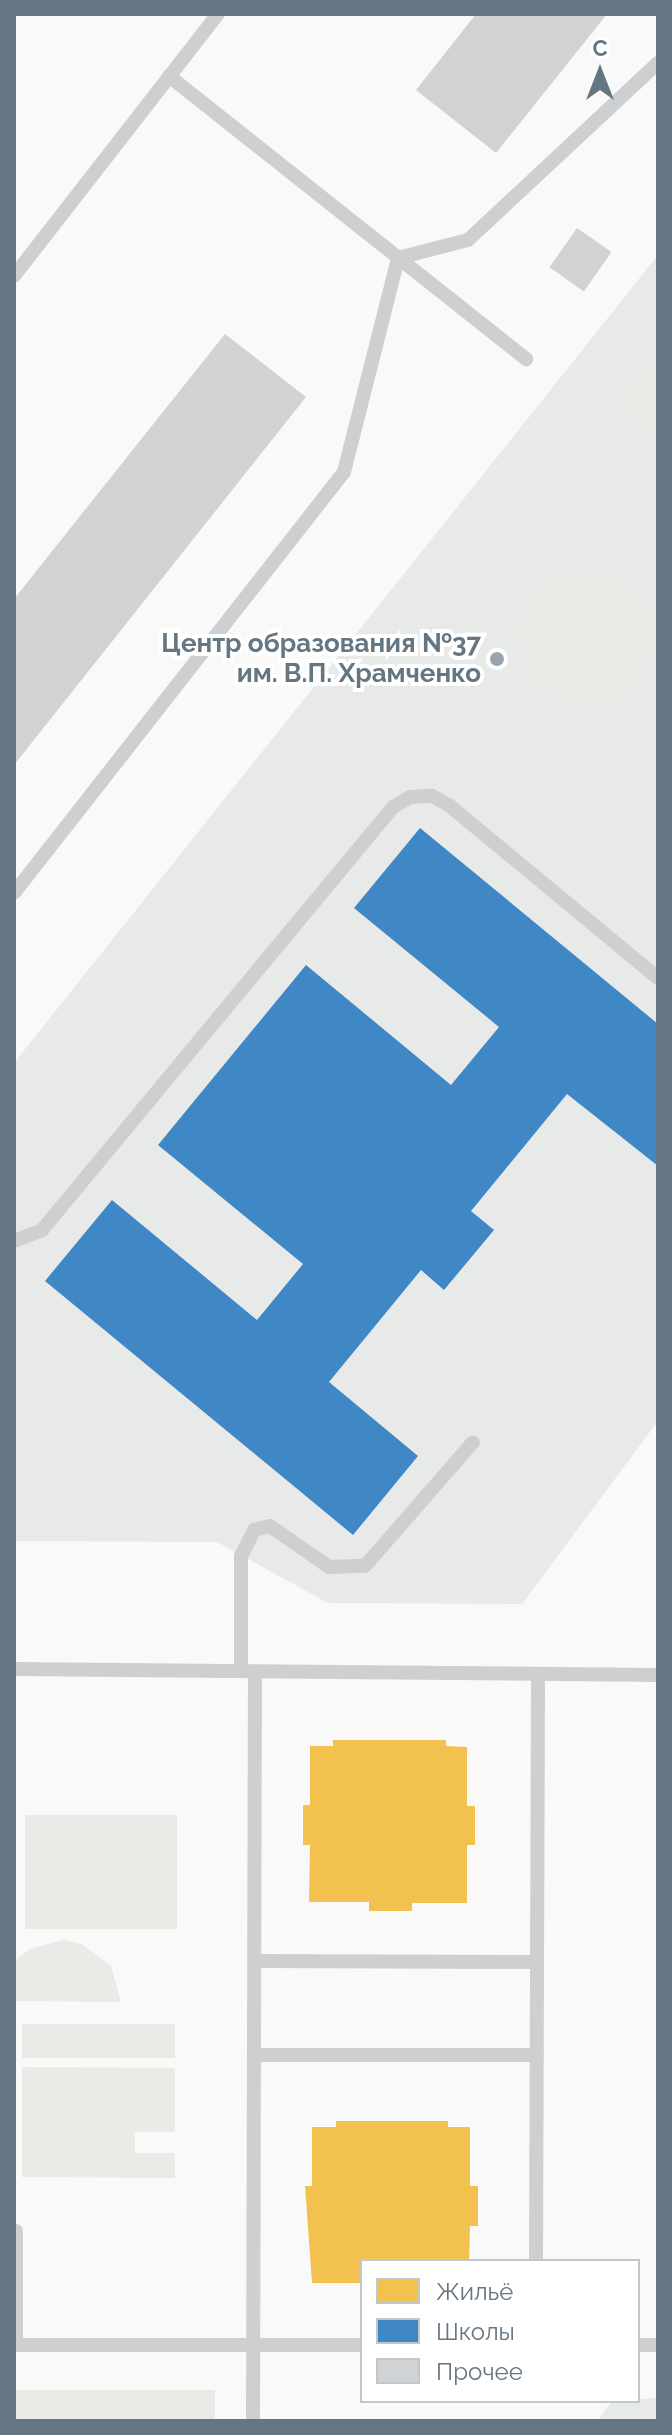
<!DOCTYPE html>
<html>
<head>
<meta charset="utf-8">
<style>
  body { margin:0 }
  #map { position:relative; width:672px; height:2435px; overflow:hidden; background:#f9f9f9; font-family:Raleway,sans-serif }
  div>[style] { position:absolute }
  .built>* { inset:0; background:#e8e9e9 }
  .green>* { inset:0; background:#e8ebe6; transform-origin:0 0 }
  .round { border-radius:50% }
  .homes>* { inset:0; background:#f2c14e }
  .schools>* { inset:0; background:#3f88c5 }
  .building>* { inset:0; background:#d0d2d3; transform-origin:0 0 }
  .service>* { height:14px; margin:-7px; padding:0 7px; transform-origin:7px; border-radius:7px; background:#cecfd0 }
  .dots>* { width:22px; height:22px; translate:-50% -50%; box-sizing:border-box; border:4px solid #fff; border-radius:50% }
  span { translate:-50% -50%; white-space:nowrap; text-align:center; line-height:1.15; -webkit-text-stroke:8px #fff; paint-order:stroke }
  .poi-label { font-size:26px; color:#657683; font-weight:700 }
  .right { translate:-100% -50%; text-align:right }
  .frame { position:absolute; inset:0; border:16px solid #657683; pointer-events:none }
  .legend { position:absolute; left:360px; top:2259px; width:280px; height:144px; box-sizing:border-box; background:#fff; border:2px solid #c1c8cd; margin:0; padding:10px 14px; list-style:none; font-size:24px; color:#657683 }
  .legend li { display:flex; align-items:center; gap:16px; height:40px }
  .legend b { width:40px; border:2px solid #c1c8cd }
  .north { position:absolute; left:560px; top:32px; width:80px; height:80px; -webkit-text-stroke:6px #fff; paint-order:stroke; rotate:0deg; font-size:22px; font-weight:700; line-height:32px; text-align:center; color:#657683 }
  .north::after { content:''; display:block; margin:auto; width:28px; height:36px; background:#657683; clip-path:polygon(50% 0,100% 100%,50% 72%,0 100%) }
</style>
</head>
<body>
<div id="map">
  <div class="built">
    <div style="clip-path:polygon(658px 255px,658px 1421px,522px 1604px,328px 1603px,217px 1542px,14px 1541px,14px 1063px)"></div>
    <div style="clip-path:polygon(658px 2398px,658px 2421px,597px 2421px,612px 2401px)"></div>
  </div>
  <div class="green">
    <div style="clip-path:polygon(658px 354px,658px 435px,618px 402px)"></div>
    <div class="round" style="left:517px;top:569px;width:136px;height:136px"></div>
    <div style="left:25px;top:1815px;width:152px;height:114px"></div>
    <div style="clip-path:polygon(64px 1940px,82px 1944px,111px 1966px,121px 2002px,14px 2001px,14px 1963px,19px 1957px,32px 1948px)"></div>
    <div style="left:22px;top:2024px;width:153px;height:34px"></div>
    <div style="clip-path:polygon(22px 2067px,175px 2068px,175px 2132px,135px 2132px,135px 2153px,175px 2153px,175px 2178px,22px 2177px)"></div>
    <div style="left:14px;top:2390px;width:201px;height:31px"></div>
  </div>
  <div class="homes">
    <div style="clip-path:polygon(333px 1740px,446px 1740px,446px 1746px,467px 1747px,467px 1806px,475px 1806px,475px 1845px,467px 1845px,467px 1903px,412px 1903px,412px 1911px,369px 1911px,369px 1902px,309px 1902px,310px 1845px,303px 1845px,303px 1805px,310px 1805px,310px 1746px,333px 1746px)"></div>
    <div style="clip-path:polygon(336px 2121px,448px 2121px,448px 2127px,470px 2127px,470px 2186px,478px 2186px,478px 2226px,470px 2226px,469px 2261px,362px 2261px,362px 2283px,312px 2283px,305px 2186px,312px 2186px,312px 2127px,336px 2127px)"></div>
  </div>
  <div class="schools">
    <div style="clip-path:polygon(420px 828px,658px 1024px,658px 1166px,567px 1094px,471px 1211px,494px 1230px,444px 1290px,421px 1270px,329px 1382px,418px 1456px,353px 1535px,45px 1281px,112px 1200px,257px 1320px,303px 1264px,158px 1145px,306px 965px,451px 1085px,499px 1027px,354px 908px)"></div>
  </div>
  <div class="building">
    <div style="clip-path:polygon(476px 14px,607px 14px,496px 153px,416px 90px)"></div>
    <div style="left:577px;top:228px;width:42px;height:48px;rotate:35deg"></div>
    <div style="clip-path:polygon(225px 334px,306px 397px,14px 765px,14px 599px)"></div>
  </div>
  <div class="service">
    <div style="left:169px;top:76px;width:456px;rotate:38.4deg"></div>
    <div style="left:14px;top:276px;width:332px;rotate:-52.1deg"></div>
    <div style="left:14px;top:893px;width:535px;rotate:-51.91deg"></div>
    <div style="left:344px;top:472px;width:221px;rotate:-75.8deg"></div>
    <div style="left:398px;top:258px;width:72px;rotate:-14.4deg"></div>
    <div style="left:468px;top:240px;width:260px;rotate:-43deg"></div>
    <div style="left:14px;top:1241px;width:30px;rotate:-21deg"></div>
    <div style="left:42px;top:1230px;width:550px;rotate:-50.31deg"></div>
    <div style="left:393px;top:807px;width:20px;rotate:-30deg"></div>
    <div style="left:410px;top:797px;width:22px;rotate:-3deg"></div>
    <div style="left:432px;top:796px;width:21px;rotate:29deg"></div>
    <div style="left:450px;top:806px;width:270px;rotate:39.6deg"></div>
    <div style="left:14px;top:1669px;width:644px;rotate:0.53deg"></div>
    <div style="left:241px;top:1671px;width:115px;rotate:-90deg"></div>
    <div style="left:241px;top:1556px;width:29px;rotate:-63deg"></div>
    <div style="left:254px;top:1530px;width:16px;rotate:-14deg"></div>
    <div style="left:270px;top:1526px;width:72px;rotate:34.8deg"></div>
    <div style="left:329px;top:1567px;width:36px;rotate:-2deg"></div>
    <div style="left:365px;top:1566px;width:164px;rotate:-48.9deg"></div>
    <div style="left:254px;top:1961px;width:283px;rotate:0.2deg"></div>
    <div style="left:254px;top:2055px;width:283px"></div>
    <div style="left:16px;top:2231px;width:114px;rotate:90deg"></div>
    <div style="left:536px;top:2261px;width:587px;rotate:-89.8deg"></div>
    <div style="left:14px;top:2345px;width:348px"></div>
    <div style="left:638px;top:2345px;width:20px"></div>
    <div style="left:253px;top:2421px;width:749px;rotate:-89.85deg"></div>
  </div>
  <div class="dots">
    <div style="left:497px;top:659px;background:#99a4ac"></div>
  </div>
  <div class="poi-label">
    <span class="right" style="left:481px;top:659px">Центр образования №37<br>им. В.П. Храмченко</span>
  </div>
  <div class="frame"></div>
  <ul class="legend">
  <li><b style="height:22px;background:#f2c14e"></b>Жильё</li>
  <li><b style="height:22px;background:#3f88c5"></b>Школы</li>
  <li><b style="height:22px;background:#d0d2d3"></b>Прочее</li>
  </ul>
  <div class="north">С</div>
</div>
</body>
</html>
